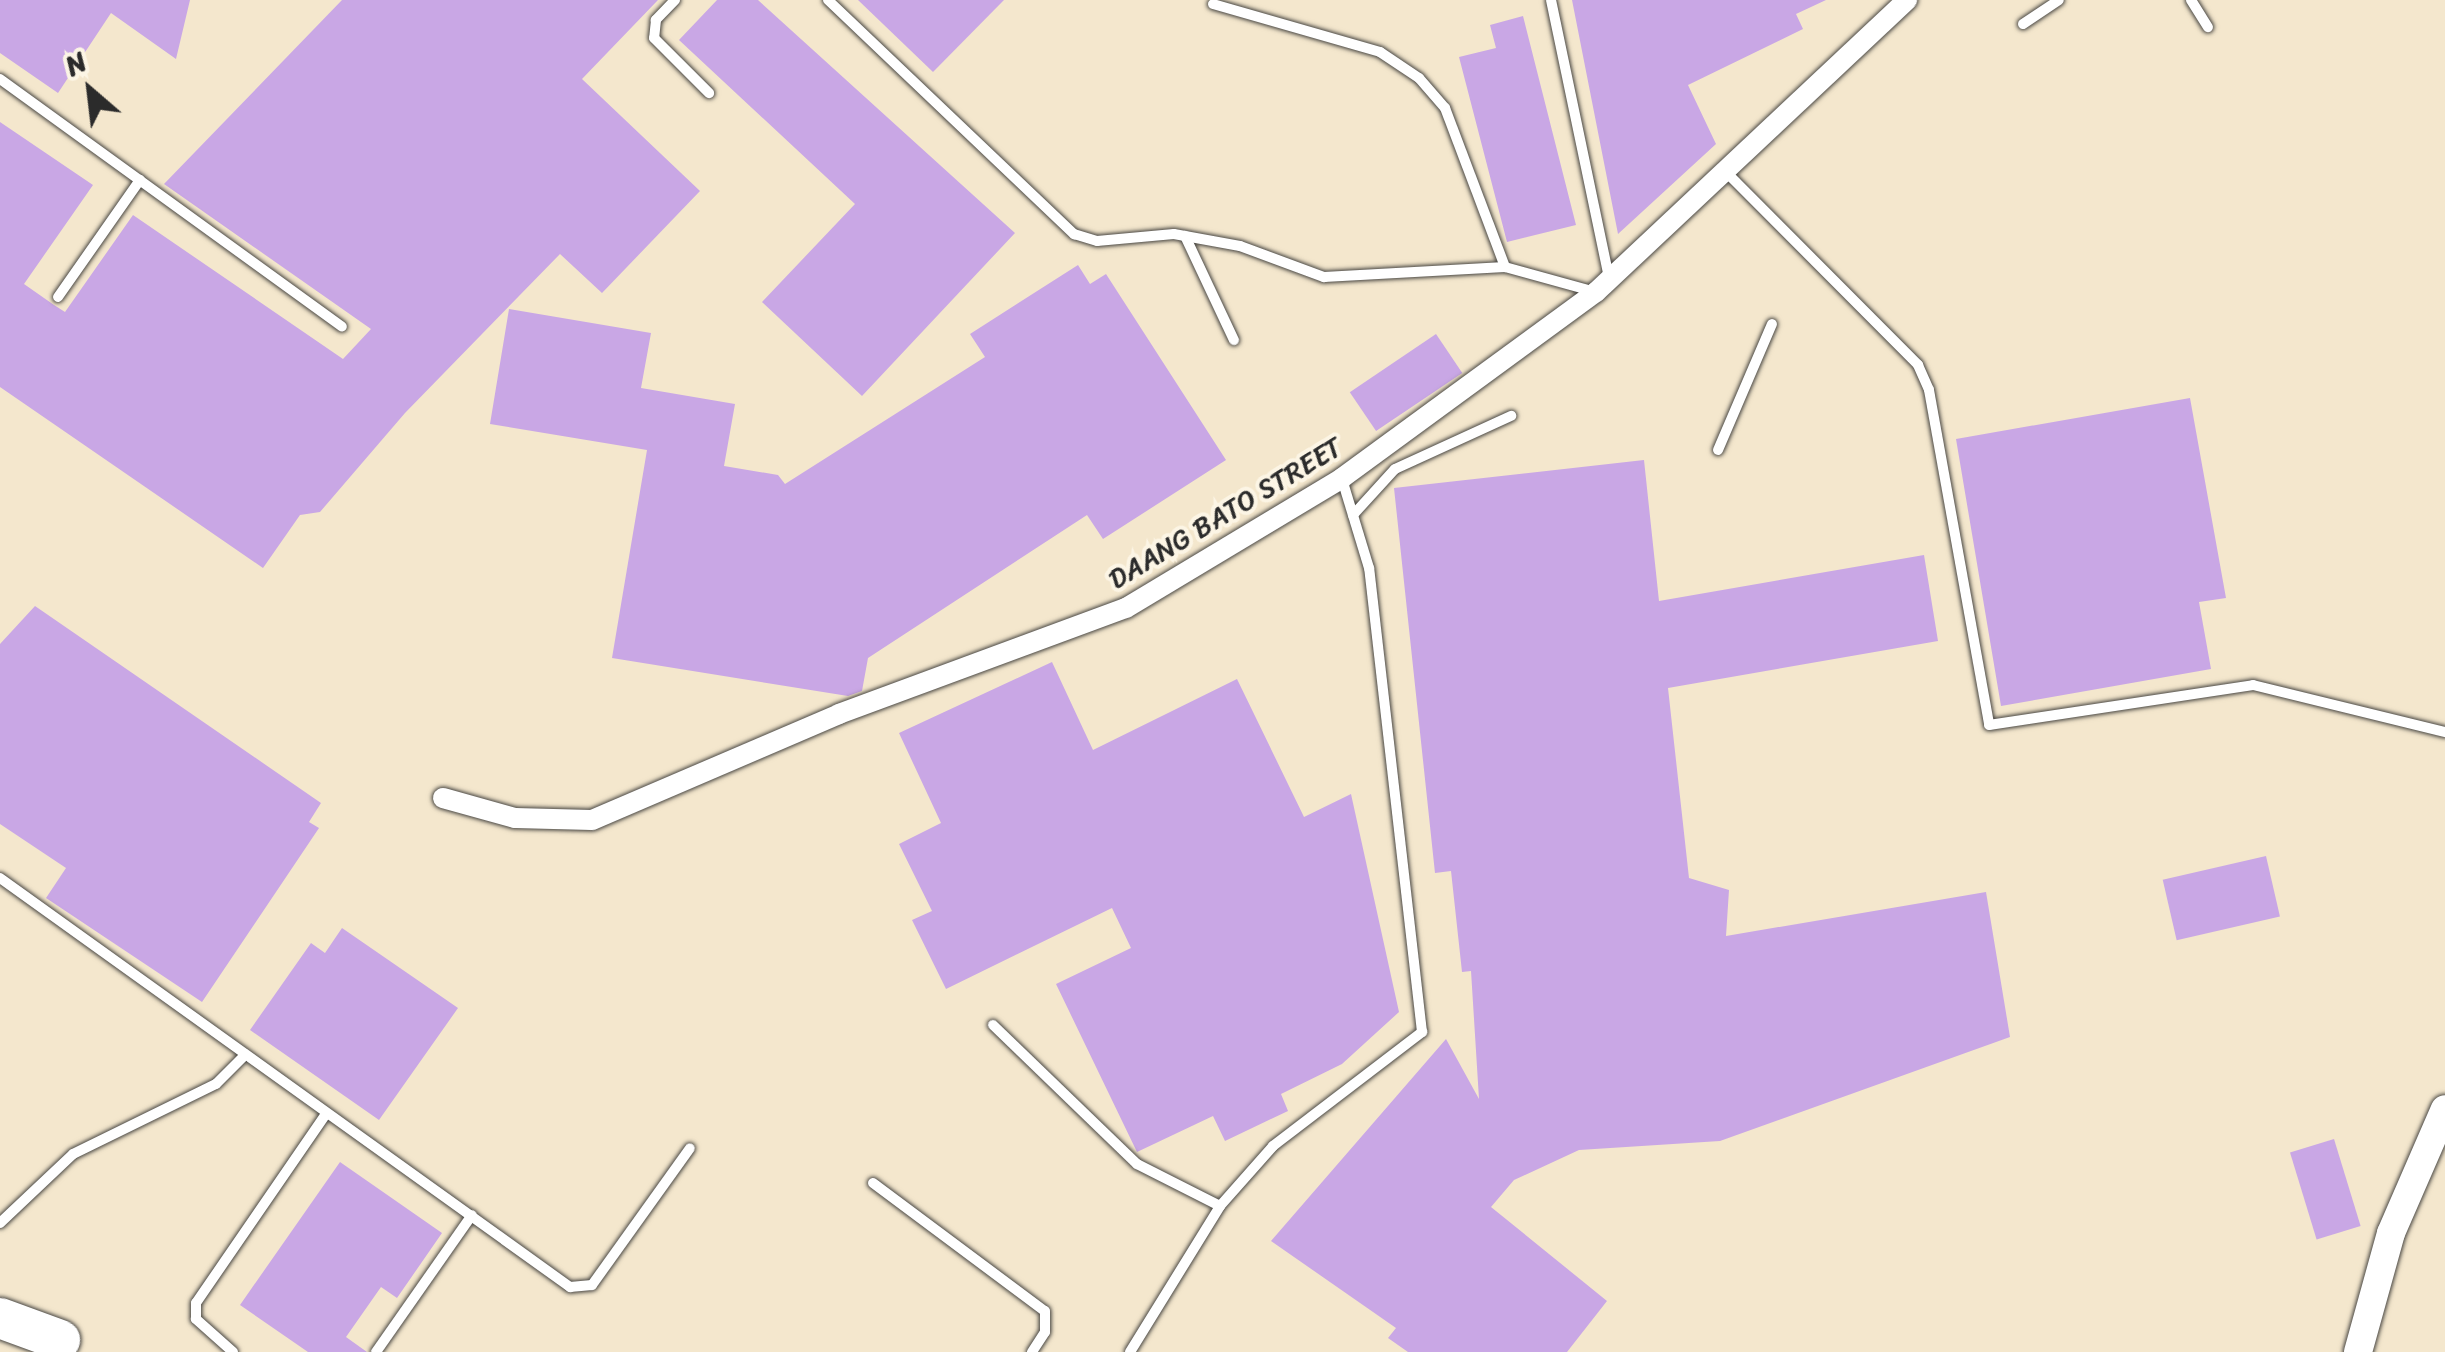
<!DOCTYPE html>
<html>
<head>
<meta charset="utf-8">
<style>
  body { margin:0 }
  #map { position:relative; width:2445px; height:1352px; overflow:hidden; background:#f4e7cd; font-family:Sriracha,sans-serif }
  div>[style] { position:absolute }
  .building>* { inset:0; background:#c9a7e5; transform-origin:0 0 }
  .roads { filter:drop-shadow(0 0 2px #494743) drop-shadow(0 0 2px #494743) }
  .service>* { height:10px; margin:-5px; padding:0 5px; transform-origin:5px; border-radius:5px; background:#fff }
  .minor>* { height:20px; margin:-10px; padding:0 10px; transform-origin:10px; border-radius:10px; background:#fff }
  .tertiary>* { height:28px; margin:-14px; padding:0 14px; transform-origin:14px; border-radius:14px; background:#fff }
  .motorway>* { height:40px; margin:-20px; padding:0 20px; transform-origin:20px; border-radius:20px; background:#fff }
  span { translate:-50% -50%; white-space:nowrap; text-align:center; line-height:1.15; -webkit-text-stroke:8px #fcf5e5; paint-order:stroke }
  .street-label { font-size:28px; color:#2b2b2b }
  .north { position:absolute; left:40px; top:40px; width:100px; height:100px; -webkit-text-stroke:8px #fcf5e5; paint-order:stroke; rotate:332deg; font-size:28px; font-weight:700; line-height:40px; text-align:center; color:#2b2b2b }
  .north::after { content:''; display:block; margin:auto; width:35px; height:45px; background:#2b2b2b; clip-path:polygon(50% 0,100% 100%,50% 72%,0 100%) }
</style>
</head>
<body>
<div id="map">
  <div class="building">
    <div style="clip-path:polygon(0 0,190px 0,176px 59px,111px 13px,58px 93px,0 53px)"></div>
    <div style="clip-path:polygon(342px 0,658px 0,582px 79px,700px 191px,602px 293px,560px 254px,405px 413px,320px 512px,300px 515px,263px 568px,0 387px,0 122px,93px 185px,24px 284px,54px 305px,65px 312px,133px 215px,343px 359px,371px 329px,164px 184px)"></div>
    <div style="clip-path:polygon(717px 0,758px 0,1015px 233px,862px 396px,762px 302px,855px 204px,679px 40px)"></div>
    <div style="clip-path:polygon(858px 0,1004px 0,933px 72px)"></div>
    <div style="clip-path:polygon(1572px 0,1826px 0,1796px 14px,1803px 29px,1688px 85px,1716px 144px,1618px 234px)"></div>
    <div style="clip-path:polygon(1523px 16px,1576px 225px,1507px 242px,1459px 57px,1496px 48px,1490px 25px)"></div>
    <div style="clip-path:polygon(1078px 265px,1090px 284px,1106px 274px,1226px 460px,1103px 539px,1087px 515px,868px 658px,862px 691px,848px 696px,612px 658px,647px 450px,490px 424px,509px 309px,651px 333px,641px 388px,735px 404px,724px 466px,778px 475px,785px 484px,985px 357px,970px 334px)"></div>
    <div style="left:1436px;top:334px;width:47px;height:104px;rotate:56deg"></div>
    <div style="clip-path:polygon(2190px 398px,2226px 598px,2199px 602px,2211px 669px,2001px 706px,1956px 439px)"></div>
    <div style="clip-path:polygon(1644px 460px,1659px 601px,1924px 555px,1938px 641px,1668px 688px,1689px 878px,1729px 890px,1726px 936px,1986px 892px,2010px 1037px,1720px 1141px,1579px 1150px,1514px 1180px,1491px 1207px,1607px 1301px,1567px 1352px,1408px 1352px,1388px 1338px,1396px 1328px,1271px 1241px,1446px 1039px,1479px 1099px,1471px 971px,1462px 972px,1451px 871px,1435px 873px,1394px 488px)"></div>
    <div style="clip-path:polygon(35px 606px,321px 803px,309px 822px,319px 828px,202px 1002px,46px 898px,66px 868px,0 824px,0 644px)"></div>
    <div style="clip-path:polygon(1052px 662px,1093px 750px,1237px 679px,1304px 817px,1351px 794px,1399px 1012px,1342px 1064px,1281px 1094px,1288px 1111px,1225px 1141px,1213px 1116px,1137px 1152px,1056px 984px,1131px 948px,1112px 908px,946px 989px,912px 920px,932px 911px,899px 844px,941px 823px,899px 733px)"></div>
    <div style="left:2266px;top:856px;width:62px;height:106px;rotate:77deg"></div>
    <div style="clip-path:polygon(342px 928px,458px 1008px,379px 1120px,250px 1030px,311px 943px,325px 953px)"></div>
    <div style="left:2334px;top:1139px;width:91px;height:46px;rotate:73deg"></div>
    <div style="clip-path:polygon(340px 1162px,442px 1233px,397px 1298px,381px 1287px,346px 1337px,367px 1352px,308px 1352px,240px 1305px)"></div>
  </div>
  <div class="roads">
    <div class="service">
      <div style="left:675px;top:0;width:28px;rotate:134deg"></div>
      <div style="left:656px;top:20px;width:18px;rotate:96deg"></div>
      <div style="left:654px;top:38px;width:78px;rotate:45deg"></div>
      <div style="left:828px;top:0;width:340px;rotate:43.6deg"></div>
      <div style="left:1074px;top:234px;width:24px;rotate:17deg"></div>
      <div style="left:1097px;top:241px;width:77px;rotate:-5.2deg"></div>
      <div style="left:1174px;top:234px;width:67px;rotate:10.3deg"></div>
      <div style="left:1240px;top:246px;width:90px;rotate:20.3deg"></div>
      <div style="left:1324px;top:277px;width:181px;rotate:-3.2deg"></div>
      <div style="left:1505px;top:267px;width:94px;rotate:15.4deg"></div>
      <div style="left:1551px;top:0;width:284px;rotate:78.2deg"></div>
      <div style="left:2191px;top:0;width:32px;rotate:58deg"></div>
      <div style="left:1213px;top:4px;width:174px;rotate:16deg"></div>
      <div style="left:1380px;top:52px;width:47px;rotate:33.7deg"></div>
      <div style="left:1419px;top:78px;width:40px;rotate:49deg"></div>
      <div style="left:1445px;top:108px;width:170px;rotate:69.3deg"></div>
      <div style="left:2023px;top:24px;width:43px;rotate:-33.7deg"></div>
      <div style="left:0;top:79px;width:422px;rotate:35.9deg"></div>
      <div style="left:1727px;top:173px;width:271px;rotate:45.1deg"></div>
      <div style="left:1918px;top:365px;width:27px;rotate:66deg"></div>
      <div style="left:1929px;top:390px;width:340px;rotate:79.8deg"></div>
      <div style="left:1989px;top:725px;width:267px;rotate:-8.6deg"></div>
      <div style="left:2253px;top:685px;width:198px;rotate:13.8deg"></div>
      <div style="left:1185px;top:236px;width:115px;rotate:64.8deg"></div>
      <div style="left:58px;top:297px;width:143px;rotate:-55deg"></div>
      <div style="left:1718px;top:450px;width:137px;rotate:-66.8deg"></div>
      <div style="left:1353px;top:515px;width:62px;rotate:-47.6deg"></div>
      <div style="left:1395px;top:469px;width:128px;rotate:-24.6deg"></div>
      <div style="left:0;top:878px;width:702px;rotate:35.66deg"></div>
      <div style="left:570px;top:1287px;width:22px;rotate:-5deg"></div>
      <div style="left:592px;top:1285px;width:168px;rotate:-54.4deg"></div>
      <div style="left:993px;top:1025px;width:200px;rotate:44deg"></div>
      <div style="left:1137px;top:1164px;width:93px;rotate:26.8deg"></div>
      <div style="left:873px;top:1183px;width:214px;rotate:36.7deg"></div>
      <div style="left:1045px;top:1311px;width:21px;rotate:90deg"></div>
      <div style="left:1045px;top:1332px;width:24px;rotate:123deg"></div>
      <div style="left:0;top:1223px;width:100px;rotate:-43.4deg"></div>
      <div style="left:73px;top:1154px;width:159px;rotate:-26.1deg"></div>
      <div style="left:216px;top:1084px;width:40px;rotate:-45deg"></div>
      <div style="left:233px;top:1352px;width:50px;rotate:-138.3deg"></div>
      <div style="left:196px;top:1319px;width:16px;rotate:-90deg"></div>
      <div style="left:196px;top:1303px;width:228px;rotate:-55.5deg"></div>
      <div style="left:376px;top:1352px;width:167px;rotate:-55deg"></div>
      <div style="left:1130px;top:1352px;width:172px;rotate:-58.3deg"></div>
      <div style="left:1220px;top:1206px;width:80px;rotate:-48.5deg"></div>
      <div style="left:1273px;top:1146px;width:188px;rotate:-37.4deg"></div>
      <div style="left:1422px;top:1032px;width:467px;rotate:-96.5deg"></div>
      <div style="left:1369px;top:568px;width:93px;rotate:-106.9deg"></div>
    </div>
    <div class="minor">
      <div style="left:443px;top:798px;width:75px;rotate:15.5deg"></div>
      <div style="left:515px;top:818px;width:77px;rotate:1.5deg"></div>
      <div style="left:592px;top:820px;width:269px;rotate:-23.2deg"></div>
      <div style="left:839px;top:714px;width:306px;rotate:-20.3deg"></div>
      <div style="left:1126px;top:608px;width:252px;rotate:-31deg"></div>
      <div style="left:1342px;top:478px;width:315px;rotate:-36.2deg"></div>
      <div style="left:1596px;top:292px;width:427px;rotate:-43.2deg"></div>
    </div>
    <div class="tertiary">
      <div style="left:2358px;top:1352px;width:123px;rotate:-74.5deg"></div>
      <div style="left:2391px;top:1233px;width:135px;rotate:-66.5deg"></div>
    </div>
    <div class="motorway">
      <div style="left:0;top:1318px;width:64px;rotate:20.1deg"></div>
    </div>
  </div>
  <div class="street-label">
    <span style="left:1225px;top:513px;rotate:-31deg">DAANG BATO STREET</span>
  </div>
  <div class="north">N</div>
</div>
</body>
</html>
